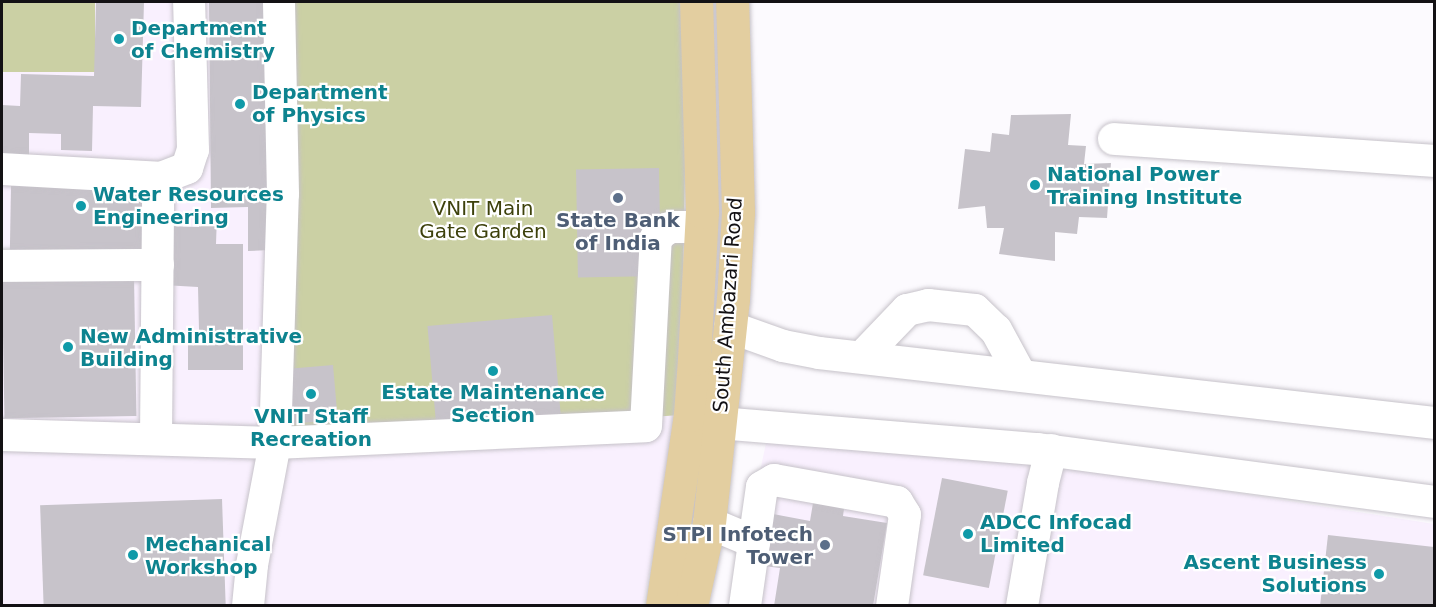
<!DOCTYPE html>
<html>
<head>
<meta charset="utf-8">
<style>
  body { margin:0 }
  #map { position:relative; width:1436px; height:607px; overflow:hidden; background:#fcfafe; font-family:"DejaVu Sans",sans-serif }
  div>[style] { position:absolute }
  .built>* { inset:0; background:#f9f0fe }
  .green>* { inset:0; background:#cbd0a4; transform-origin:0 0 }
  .building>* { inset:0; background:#c7c3ca; transform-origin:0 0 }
  .roads { filter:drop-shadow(0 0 2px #c6c2c9) drop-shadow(0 0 2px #c6c2c9) }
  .minor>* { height:32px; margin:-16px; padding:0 16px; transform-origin:16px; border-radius:16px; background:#fff }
  .major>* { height:33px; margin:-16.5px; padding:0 16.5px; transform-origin:16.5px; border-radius:16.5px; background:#e3cea0 }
  .dots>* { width:16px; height:16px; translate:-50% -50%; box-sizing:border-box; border:3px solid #fff; border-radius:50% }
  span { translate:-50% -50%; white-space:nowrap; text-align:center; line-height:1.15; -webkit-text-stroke:4.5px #fff; paint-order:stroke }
  .culture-label { font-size:20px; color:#0d838f; font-weight:700 }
  .left { translate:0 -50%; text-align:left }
  .right { translate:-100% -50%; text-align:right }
  .park-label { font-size:20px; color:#3d410b }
  .service-label { font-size:20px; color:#4e5e75; font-weight:700 }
  .street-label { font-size:20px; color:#131114 }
  .frame { position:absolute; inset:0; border:3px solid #131114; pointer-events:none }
</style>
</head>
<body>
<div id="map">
  <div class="built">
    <div style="clip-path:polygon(2px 2px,680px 2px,680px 415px,643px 605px,2px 605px)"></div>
    <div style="clip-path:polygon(771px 419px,1434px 524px,1434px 605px,732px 606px)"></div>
  </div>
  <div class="green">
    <div style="left:2px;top:2px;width:93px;height:70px"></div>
    <div style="clip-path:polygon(279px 2px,680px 2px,687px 73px,680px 415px,275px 443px)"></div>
  </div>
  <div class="building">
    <div style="clip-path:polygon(96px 2px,144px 2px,141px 107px,93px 106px,92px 151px,61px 150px,61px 134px,29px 133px,29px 157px,2px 156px,2px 105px,20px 106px,21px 74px,94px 76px)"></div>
    <div style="clip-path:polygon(209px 2px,270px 2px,271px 250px,248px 251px,248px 207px,211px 208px)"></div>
    <div style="clip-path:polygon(1071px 114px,1068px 145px,1086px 146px,1084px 164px,1111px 163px,1107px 218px,1079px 217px,1077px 234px,1055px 232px,1055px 261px,999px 254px,1004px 228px,987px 228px,985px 206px,958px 209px,965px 149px,990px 152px,992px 133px,1009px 135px,1011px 115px)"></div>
    <div style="left:659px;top:168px;width:108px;height:83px;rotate:89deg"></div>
    <div style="left:11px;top:186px;width:140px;height:71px;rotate:1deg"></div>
    <div style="clip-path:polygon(199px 215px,217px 215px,216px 244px,243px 244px,243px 370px,188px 370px,188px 330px,199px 330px,198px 287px,163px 285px,164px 226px,199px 227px)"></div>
    <div style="left:134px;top:277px;width:139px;height:132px;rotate:89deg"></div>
    <div style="left:552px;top:315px;width:101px;height:125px;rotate:85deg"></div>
    <div style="left:333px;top:365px;width:55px;height:47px;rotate:85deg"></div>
    <div style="left:942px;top:478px;width:67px;height:99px;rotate:11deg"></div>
    <div style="clip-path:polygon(814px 497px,845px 502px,843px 516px,887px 523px,873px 606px,774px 606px,780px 568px,764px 566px,773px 514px,810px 521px)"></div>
    <div style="left:222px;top:499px;width:107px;height:182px;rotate:88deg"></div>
    <div style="clip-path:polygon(1328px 535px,1434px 547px,1434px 606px,1320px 606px)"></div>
  </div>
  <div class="roads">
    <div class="minor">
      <div style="left:1114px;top:139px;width:321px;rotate:3.9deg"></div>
      <div style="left:2px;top:169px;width:159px;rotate:3.2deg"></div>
      <div style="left:2px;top:266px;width:156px;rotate:-0.4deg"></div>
      <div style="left:730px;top:327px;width:56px;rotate:19.7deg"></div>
      <div style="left:783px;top:346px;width:37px;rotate:11deg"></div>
      <div style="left:819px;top:353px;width:619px;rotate:6.49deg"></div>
      <div style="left:862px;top:357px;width:65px;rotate:-46.2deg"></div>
      <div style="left:907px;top:310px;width:22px;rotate:-13deg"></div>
      <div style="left:928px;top:305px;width:47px;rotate:6.1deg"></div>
      <div style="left:975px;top:310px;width:29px;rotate:44deg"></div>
      <div style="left:996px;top:330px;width:52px;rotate:61.5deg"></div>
      <div style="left:719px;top:423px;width:320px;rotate:4.7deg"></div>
      <div style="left:1038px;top:449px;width:400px;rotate:7.6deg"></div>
      <div style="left:2px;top:435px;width:273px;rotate:1.7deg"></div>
      <div style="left:275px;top:443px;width:371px;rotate:-2.6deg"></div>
      <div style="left:646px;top:426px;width:188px;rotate:-87deg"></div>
      <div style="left:656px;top:238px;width:13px;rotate:-42deg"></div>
      <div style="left:666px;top:229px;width:7px;rotate:-16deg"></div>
      <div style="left:673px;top:227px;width:28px"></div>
      <div style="left:156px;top:439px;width:239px;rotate:-89.5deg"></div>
      <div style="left:158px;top:200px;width:22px;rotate:-82deg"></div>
      <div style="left:161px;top:178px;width:28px;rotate:-21deg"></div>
      <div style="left:187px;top:168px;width:19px;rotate:-72deg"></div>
      <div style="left:193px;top:150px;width:148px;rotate:-91.5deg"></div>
      <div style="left:709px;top:523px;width:49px;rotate:22.9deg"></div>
      <div style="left:248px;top:606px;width:41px;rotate:-84.4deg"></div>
      <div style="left:252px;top:565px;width:124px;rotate:-79.3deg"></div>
      <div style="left:275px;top:443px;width:249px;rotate:-88.2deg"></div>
      <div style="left:283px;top:194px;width:192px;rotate:-91.2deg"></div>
      <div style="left:745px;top:606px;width:120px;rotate:-81.9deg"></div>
      <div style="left:762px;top:487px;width:14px;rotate:-30deg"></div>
      <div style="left:774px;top:480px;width:125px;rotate:10.1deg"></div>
      <div style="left:897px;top:502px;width:15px;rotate:58deg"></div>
      <div style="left:905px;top:515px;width:92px;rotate:98.1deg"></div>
      <div style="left:1022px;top:606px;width:125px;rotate:-80.3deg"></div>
      <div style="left:1043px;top:483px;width:34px;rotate:-76deg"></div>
    </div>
    <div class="major">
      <div style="left:662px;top:606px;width:193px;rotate:-81.7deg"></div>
      <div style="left:690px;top:415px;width:56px;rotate:-85.9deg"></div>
      <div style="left:694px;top:359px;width:147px;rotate:-86.9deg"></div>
      <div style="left:702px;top:212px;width:210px;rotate:-91.6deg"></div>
      <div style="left:691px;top:606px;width:85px;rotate:-77.8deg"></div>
      <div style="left:709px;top:523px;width:225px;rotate:-83.9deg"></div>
      <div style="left:733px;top:299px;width:87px;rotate:-86.7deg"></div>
      <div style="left:738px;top:212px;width:210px;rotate:-91.6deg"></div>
    </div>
  </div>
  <div class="dots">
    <div style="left:119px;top:39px;background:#0f9aa8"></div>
    <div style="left:240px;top:104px;background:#0f9aa8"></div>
    <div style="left:1035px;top:185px;background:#0f9aa8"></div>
    <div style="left:618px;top:198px;background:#5c6f8a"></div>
    <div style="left:81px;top:206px;background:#0f9aa8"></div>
    <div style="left:68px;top:347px;background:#0f9aa8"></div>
    <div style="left:493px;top:371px;background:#0f9aa8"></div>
    <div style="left:311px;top:394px;background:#0f9aa8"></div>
    <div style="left:968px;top:534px;background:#0f9aa8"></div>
    <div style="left:825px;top:545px;background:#5c6f8a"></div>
    <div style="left:133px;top:555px;background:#0f9aa8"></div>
    <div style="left:1379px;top:574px;background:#0f9aa8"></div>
  </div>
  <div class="culture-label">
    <span class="left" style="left:131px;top:40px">Department<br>of Chemistry</span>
    <span class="left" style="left:252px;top:104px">Department<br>of Physics</span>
    <span class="left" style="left:1047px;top:186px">National Power<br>Training Institute</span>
    <span class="left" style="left:93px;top:206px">Water Resources<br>Engineering</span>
    <span class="left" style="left:80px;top:348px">New Administrative<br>Building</span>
    <span style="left:493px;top:404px">Estate Maintenance<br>Section</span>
    <span style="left:311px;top:428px">VNIT Staff<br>Recreation</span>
    <span class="left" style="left:980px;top:534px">ADCC Infocad<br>Limited</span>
    <span class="left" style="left:145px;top:556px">Mechanical<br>Workshop</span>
    <span class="right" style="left:1367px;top:574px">Ascent Business<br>Solutions</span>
  </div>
  <div class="park-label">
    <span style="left:483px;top:220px">VNIT Main<br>Gate Garden</span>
  </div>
  <div class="service-label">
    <span style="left:618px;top:232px">State Bank<br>of India</span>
    <span class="right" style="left:813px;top:546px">STPI Infotech<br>Tower</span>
  </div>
  <div class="street-label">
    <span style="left:728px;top:305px;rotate:-86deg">South Ambazari Road</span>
  </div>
  <div class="frame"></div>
</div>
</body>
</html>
